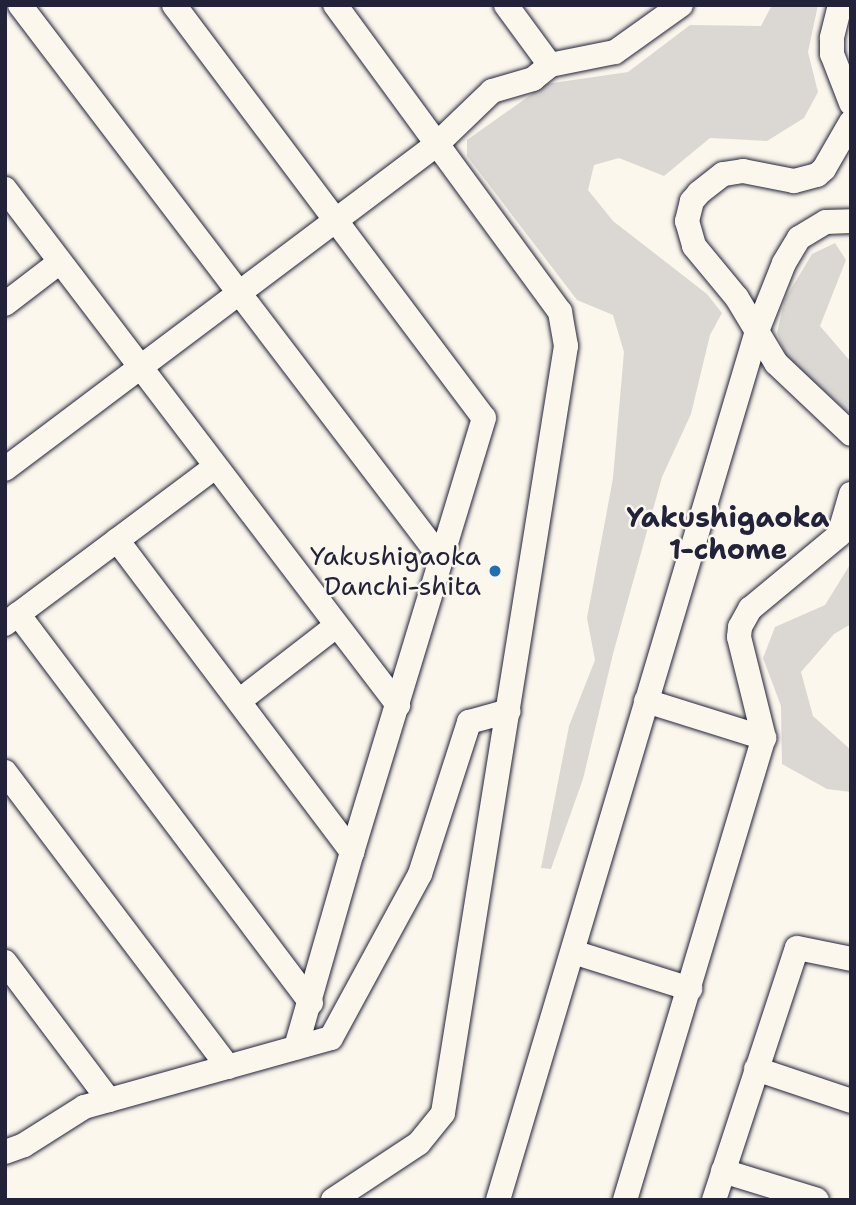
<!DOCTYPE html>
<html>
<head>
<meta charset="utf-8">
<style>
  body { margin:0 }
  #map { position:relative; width:856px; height:1205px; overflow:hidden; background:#fbf7ec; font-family:"Shantell Sans",sans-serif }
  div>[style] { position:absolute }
  .green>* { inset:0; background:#dbd8d3 }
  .roads { filter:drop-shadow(0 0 2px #22223b) drop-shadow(0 0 2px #22223b) }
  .minor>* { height:24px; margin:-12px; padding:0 12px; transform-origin:12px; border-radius:12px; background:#fbf7ec }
  .dots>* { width:19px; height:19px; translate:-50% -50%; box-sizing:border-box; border:4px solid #fbf7ec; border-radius:50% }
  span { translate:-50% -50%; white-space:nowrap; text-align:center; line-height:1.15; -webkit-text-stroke:5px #fbf7ec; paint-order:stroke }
  .poi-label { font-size:26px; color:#22223b }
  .right { translate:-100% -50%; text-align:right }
  .neighbourhood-label { font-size:28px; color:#22223b; font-weight:700 }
  .frame { position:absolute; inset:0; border:7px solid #22223b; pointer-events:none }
</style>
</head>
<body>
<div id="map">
  <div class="green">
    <div style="clip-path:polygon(772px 5px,818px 5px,808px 52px,818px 92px,804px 118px,767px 141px,710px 138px,664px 176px,619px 158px,594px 165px,588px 190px,613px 221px,707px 294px,722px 313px,710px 335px,691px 414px,662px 477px,613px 654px,583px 779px,551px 869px,541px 868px,569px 726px,595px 660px,587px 618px,613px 478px,624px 352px,613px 315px,577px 300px,467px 156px,467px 140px,546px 84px,628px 72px,690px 25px,761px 26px)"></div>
    <div style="clip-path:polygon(835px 243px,846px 260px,820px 326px,851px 362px,851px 415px,787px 358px,777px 333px,785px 299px,812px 254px)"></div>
    <div style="clip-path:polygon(851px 563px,851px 624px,834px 634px,801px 672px,813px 716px,851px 750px,851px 792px,827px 789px,782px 764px,781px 706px,763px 658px,775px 627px,825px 605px)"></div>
  </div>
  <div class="roads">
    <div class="minor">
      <div style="left:20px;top:5px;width:695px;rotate:52.72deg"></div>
      <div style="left:174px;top:5px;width:516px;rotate:53.11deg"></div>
      <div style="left:484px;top:418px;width:454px;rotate:106.9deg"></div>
      <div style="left:352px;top:852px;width:203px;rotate:106deg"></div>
      <div style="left:506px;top:5px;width:74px;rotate:53.7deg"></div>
      <div style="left:840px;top:5px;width:34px;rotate:104deg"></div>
      <div style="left:832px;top:38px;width:16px;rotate:90deg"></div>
      <div style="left:832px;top:54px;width:53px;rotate:68.8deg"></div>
      <div style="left:851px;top:122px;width:54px;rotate:119.9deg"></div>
      <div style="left:824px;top:169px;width:9px;rotate:139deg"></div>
      <div style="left:817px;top:175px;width:24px;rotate:165deg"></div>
      <div style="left:794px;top:181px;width:52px;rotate:-168.9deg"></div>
      <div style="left:743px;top:171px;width:20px;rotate:171deg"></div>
      <div style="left:723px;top:174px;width:31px;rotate:142deg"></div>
      <div style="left:699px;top:193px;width:11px;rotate:131deg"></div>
      <div style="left:692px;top:201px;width:21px;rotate:104deg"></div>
      <div style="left:687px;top:221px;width:26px;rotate:74deg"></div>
      <div style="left:694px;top:246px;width:67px;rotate:50.4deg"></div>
      <div style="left:737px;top:298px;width:76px;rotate:59deg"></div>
      <div style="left:776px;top:363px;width:103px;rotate:43.4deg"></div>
      <div style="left:5px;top:189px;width:649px;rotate:52.71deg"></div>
      <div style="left:5px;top:304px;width:69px;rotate:-37.4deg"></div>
      <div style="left:5px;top:469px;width:541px;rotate:-36.95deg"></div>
      <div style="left:437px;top:144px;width:76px;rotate:-43.9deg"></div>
      <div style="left:492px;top:91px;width:43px;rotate:-16.3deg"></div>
      <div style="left:533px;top:79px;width:22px;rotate:-39deg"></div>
      <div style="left:550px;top:65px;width:66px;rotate:-11.3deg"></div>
      <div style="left:615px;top:52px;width:81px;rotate:-35.5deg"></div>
      <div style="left:117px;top:540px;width:391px;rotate:53deg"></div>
      <div style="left:18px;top:614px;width:487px;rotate:53deg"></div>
      <div style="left:5px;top:624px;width:262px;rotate:-36.8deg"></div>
      <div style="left:239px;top:701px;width:123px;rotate:-37.7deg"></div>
      <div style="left:646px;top:701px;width:124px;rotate:17.4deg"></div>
      <div style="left:5px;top:772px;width:370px;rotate:52.9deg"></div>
      <div style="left:573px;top:952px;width:123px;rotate:17.5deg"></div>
      <div style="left:5px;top:962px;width:173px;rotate:53deg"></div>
      <div style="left:756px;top:1069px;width:100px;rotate:18.6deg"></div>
      <div style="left:5px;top:1152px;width:20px;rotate:-20deg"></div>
      <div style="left:24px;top:1145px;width:71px;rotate:-32.3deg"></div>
      <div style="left:84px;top:1107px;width:256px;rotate:-15.6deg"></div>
      <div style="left:331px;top:1038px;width:187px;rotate:-61.5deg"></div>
      <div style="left:420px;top:874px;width:160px;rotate:-72.1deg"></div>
      <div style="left:469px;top:722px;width:41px;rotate:-15.4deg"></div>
      <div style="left:723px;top:1171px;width:98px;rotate:17.1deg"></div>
      <div style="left:333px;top:1200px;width:103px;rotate:-33.5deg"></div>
      <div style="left:419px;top:1143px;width:38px;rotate:-51deg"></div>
      <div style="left:443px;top:1113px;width:777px;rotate:-80.89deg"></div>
      <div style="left:566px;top:346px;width:35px;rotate:-100deg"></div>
      <div style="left:560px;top:312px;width:381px;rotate:-126.2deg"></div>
      <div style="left:498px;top:1200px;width:907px;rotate:-73.4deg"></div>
      <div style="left:757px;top:331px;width:73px;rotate:-68.3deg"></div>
      <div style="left:784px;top:263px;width:29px;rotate:-59deg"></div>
      <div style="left:799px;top:238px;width:31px;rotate:-31deg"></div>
      <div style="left:826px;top:222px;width:25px;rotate:-2deg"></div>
      <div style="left:625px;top:1200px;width:482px;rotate:-73.3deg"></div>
      <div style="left:764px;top:738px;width:104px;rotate:-103.9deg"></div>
      <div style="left:739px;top:637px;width:10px;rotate:-84deg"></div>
      <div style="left:740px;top:627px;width:21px;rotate:-61deg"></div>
      <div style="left:750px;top:609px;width:116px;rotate:-39.7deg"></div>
      <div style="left:839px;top:535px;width:43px;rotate:-73.7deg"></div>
      <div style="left:714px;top:1200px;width:265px;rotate:-71.8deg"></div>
      <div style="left:797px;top:948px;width:55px;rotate:11.5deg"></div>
    </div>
  </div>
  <div class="dots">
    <div style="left:495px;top:571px;background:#1f6fb2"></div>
  </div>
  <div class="poi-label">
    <span class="right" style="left:481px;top:571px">Yakushigaoka<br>Danchi-shita</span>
  </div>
  <div class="neighbourhood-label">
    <span style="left:728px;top:533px">Yakushigaoka<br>1-chome</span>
  </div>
  <div class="frame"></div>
</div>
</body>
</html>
